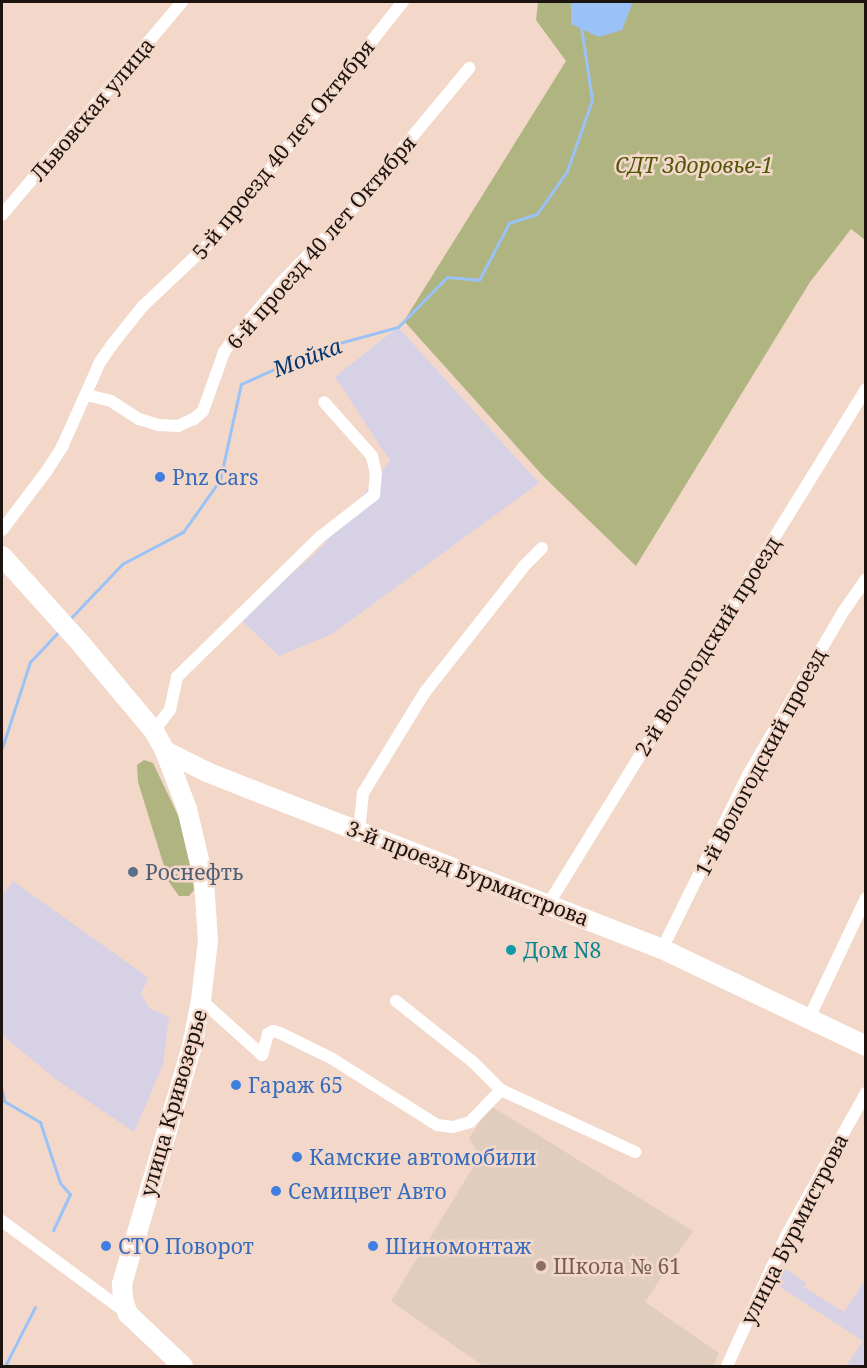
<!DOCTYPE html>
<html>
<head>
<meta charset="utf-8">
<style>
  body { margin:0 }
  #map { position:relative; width:867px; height:1368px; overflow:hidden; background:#f3d8ca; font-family:"Noto Serif",serif }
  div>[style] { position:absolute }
  .industrial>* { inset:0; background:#d7d1e6 }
  .education>* { inset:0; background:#e0cdbe }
  .green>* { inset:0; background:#afb480 }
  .water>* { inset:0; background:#9bc2f7 }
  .stream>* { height:3px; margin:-1.5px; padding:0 1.5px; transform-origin:1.5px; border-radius:1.5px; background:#9bc2f7 }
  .street>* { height:12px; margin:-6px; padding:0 6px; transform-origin:6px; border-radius:6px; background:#fff }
  .primary>* { height:20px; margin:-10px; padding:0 10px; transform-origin:10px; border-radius:10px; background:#fff }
  .dots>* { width:16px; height:16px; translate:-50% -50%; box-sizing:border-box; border:3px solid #f3d8ca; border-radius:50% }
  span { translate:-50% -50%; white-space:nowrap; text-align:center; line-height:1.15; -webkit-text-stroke:5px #f3d8ca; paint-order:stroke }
  .street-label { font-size:21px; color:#1d140f }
  .park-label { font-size:21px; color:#525607; font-style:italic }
  .shop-label { font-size:21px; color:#366cbe }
  .left { translate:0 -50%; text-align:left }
  .service-label { font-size:21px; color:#4e5e75 }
  .culture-label { font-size:21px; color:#0d838f }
  .education-label { font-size:21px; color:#785e54 }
  .water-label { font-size:22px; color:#033774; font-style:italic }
  .frame { position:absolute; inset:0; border:3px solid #1d140f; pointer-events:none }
</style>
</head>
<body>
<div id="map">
  <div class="industrial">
    <div style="clip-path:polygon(398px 327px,539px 483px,332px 634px,279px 656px,240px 619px,322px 547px,390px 461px,335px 377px)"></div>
    <div style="clip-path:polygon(13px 881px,149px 978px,141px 993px,149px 1008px,169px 1017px,163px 1065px,134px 1132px,58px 1081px,2px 1035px,2px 896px)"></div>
    <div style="clip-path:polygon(781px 1266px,806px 1283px,804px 1287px,844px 1312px,865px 1280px,865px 1366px,846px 1366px,863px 1341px,771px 1281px)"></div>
  </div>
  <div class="education">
    <div style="clip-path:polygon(491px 1106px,693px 1231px,645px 1302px,719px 1353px,713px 1366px,483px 1366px,391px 1301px,480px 1156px,469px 1138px)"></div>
  </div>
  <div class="green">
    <div style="clip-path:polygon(538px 2px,865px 2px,865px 240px,851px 229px,810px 282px,636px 566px,544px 477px,404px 321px,566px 61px,536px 20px)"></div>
    <div style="clip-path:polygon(144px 760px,153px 763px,185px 830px,194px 890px,189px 896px,179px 896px,169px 882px,138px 782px,137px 765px)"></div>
  </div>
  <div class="water">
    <div style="clip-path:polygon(571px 2px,633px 2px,622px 30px,599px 37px,571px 24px)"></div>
  </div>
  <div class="stream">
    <div style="left:68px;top:621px;width:79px;rotate:-46.5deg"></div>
    <div style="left:122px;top:564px;width:69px;rotate:-27.7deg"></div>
    <div style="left:183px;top:532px;width:64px;rotate:-54.6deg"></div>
    <div style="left:220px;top:480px;width:98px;rotate:-77.7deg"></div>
    <div style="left:241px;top:384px;width:88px;rotate:-24.2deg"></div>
    <div style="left:321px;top:348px;width:80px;rotate:-15.3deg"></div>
    <div style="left:398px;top:327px;width:70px;rotate:-45.6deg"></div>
    <div style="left:447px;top:277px;width:32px;rotate:5deg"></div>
    <div style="left:479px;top:280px;width:64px;rotate:-62.2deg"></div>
    <div style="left:509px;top:223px;width:29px;rotate:-18deg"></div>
    <div style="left:537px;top:214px;width:52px;rotate:-55.1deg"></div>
    <div style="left:567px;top:171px;width:75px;rotate:-70.6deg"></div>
    <div style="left:592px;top:100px;width:75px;rotate:-98.5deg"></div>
    <div style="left:581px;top:26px;width:3px;rotate:-45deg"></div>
    <div style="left:2px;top:748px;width:90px;rotate:-72deg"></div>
    <div style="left:30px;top:662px;width:44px;rotate:-46.8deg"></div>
    <div style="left:2px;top:1090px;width:11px;rotate:80deg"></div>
    <div style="left:4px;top:1101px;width:42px;rotate:30.3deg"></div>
    <div style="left:40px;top:1122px;width:64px;rotate:71.8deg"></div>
    <div style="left:60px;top:1183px;width:15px;rotate:48deg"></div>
    <div style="left:70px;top:1194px;width:40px;rotate:115deg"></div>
    <div style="left:5px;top:1366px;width:66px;rotate:-63deg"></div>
  </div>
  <div class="street">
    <div style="left:2px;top:215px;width:279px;rotate:-49.8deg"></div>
    <div style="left:87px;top:395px;width:25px;rotate:14deg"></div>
    <div style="left:111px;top:401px;width:33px;rotate:33deg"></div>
    <div style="left:139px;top:419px;width:21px;rotate:17deg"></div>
    <div style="left:159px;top:425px;width:19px;rotate:3deg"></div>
    <div style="left:178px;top:426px;width:17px;rotate:-24deg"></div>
    <div style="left:194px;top:419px;width:12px;rotate:-42deg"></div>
    <div style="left:203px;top:411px;width:63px;rotate:-70.4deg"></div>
    <div style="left:224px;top:352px;width:19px;rotate:-54deg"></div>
    <div style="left:235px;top:337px;width:72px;rotate:-49.5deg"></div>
    <div style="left:282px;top:282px;width:95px;rotate:-45.9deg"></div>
    <div style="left:348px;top:214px;width:190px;rotate:-50.3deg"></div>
    <div style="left:2px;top:530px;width:73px;rotate:-52.8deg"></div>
    <div style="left:46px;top:472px;width:30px;rotate:-57deg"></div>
    <div style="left:62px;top:447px;width:93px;rotate:-65.9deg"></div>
    <div style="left:100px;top:362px;width:19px;rotate:-55deg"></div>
    <div style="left:111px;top:346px;width:50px;rotate:-51.5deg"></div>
    <div style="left:142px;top:307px;width:105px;rotate:-43.5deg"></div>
    <div style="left:218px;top:235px;width:298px;rotate:-51.6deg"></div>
    <div style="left:154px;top:731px;width:26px;rotate:-53deg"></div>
    <div style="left:170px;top:710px;width:34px;rotate:-78deg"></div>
    <div style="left:177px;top:677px;width:200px;rotate:-44.4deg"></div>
    <div style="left:320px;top:537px;width:68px;rotate:-37.9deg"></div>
    <div style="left:374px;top:495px;width:21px;rotate:-85deg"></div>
    <div style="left:376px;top:474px;width:18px;rotate:-103deg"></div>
    <div style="left:372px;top:456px;width:72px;rotate:-131.6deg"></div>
    <div style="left:359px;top:831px;width:38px;rotate:-84deg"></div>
    <div style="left:363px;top:793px;width:119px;rotate:-58.5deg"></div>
    <div style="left:425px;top:692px;width:162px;rotate:-51.8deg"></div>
    <div style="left:525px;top:565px;width:24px;rotate:-45deg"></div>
    <div style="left:549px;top:903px;width:604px;rotate:-58.34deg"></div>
    <div style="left:662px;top:949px;width:194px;rotate:-63.7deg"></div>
    <div style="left:748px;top:775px;width:189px;rotate:-59.8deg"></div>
    <div style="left:843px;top:612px;width:40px;rotate:-55.1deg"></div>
    <div style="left:201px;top:1000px;width:82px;rotate:42deg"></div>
    <div style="left:262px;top:1055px;width:22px;rotate:-74deg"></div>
    <div style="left:268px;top:1034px;width:6px;rotate:-31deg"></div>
    <div style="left:273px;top:1031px;width:7px;rotate:16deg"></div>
    <div style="left:280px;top:1033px;width:57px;rotate:26.1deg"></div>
    <div style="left:331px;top:1058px;width:125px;rotate:32.3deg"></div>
    <div style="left:437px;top:1125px;width:16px;rotate:7deg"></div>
    <div style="left:453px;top:1127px;width:18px;rotate:-16deg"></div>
    <div style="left:470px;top:1122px;width:45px;rotate:-45.9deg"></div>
    <div style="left:396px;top:1001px;width:98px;rotate:38.4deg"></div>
    <div style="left:473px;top:1062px;width:40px;rotate:45deg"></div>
    <div style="left:501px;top:1090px;width:148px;rotate:24.8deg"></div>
    <div style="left:809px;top:1018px;width:133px;rotate:-64.6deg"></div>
    <div style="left:2px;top:1221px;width:155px;rotate:36.4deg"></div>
    <div style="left:727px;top:1366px;width:143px;rotate:-65.6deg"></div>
    <div style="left:786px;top:1236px;width:164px;rotate:-60.8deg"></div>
  </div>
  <div class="primary">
    <div style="left:2px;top:556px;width:120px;rotate:48deg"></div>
    <div style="left:82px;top:645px;width:112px;rotate:50.1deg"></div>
    <div style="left:154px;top:731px;width:23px;rotate:61deg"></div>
    <div style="left:165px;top:751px;width:62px;rotate:69.2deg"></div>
    <div style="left:187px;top:809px;width:74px;rotate:76.7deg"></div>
    <div style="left:204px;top:881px;width:60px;rotate:86.2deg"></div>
    <div style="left:208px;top:941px;width:59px;rotate:96.8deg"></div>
    <div style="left:201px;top:1000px;width:47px;rotate:101.1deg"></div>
    <div style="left:192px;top:1046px;width:248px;rotate:106.4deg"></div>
    <div style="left:122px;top:1284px;width:15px;rotate:86deg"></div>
    <div style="left:123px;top:1299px;width:16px;rotate:72deg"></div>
    <div style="left:128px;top:1314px;width:76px;rotate:43.4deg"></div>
    <div style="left:165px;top:751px;width:47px;rotate:26.6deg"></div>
    <div style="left:207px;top:772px;width:57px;rotate:21.6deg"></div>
    <div style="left:260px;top:793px;width:431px;rotate:21.2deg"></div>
    <div style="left:662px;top:949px;width:226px;rotate:25.4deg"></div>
  </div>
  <div class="dots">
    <div style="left:160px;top:477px;background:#3f7fe0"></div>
    <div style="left:133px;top:872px;background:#5c6f8a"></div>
    <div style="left:511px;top:950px;background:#0f9aa8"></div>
    <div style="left:236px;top:1085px;background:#3f7fe0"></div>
    <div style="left:297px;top:1157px;background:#3f7fe0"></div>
    <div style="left:276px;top:1191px;background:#3f7fe0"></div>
    <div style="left:106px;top:1246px;background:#3f7fe0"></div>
    <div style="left:373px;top:1246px;background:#3f7fe0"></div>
    <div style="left:541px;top:1266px;background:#8d6e63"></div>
  </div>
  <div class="street-label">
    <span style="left:92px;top:109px;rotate:-50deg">Львовская улица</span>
    <span style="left:283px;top:149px;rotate:-51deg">5-й проезд 40 лет Октября</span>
    <span style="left:321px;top:242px;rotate:-49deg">6-й проезд 40 лет Октября</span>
    <span style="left:707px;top:646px;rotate:-58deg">2-й Вологодский проезд</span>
    <span style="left:760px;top:762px;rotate:-62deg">1-й Вологодский проезд</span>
    <span style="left:468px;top:873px;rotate:21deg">3-й проезд Бурмистрова</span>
    <span style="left:173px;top:1103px;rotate:-74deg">улица Кривозерье</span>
    <span style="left:794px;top:1229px;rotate:-63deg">улица Бурмистрова</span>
  </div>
  <div class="park-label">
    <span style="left:694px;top:165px">СДТ Здоровье-1</span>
  </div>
  <div class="shop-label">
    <span class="left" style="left:172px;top:477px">Pnz Cars</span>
    <span class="left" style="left:248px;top:1085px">Гараж 65</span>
    <span class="left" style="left:309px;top:1157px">Камские автомобили</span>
    <span class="left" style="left:288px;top:1191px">Семицвет Авто</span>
    <span class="left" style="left:118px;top:1246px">СТО Поворот</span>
    <span class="left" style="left:385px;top:1246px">Шиномонтаж</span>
  </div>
  <div class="service-label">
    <span class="left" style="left:145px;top:872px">Роснефть</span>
  </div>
  <div class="culture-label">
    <span class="left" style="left:523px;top:950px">Дом N8</span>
  </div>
  <div class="education-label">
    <span class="left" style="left:553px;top:1266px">Школа № 61</span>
  </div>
  <div class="water-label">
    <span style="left:307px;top:357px;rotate:-21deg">Мойка</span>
  </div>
  <div class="frame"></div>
</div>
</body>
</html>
